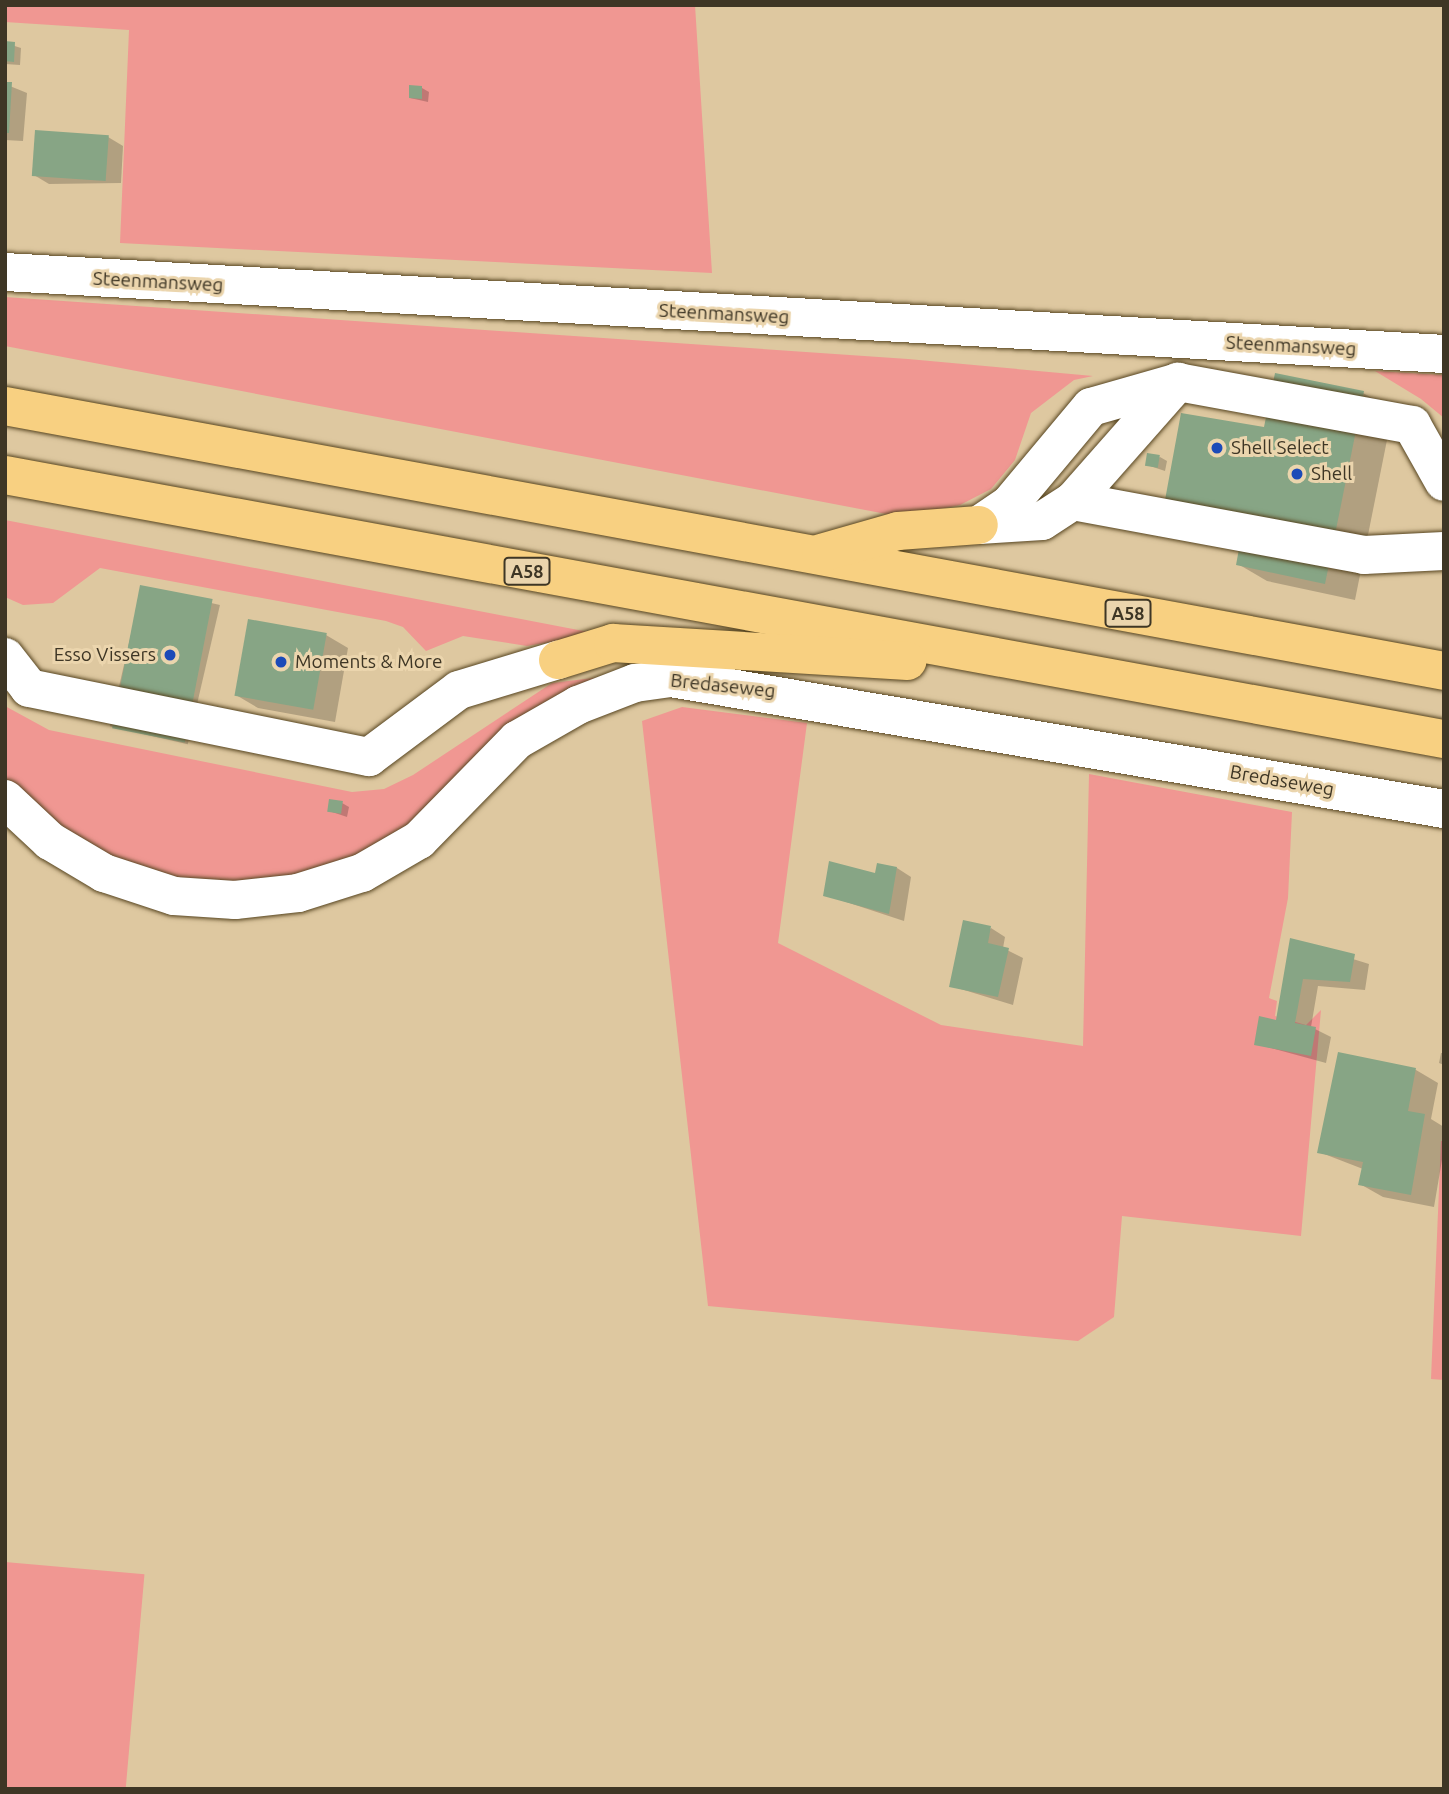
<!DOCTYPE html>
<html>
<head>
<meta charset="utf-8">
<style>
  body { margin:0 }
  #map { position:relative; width:1449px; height:1794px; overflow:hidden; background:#dec8a0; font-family:Ubuntu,sans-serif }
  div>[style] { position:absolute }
  .green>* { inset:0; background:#f09792; transform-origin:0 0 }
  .shadow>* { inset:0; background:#0003; transform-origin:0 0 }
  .building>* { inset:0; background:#87a585; transform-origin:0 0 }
  .roads { filter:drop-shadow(0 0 2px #574520) drop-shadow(0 0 2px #574520) }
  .minor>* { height:38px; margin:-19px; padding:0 19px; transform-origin:19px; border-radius:19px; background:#fff }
  .highway>* { height:38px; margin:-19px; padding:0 19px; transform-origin:19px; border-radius:19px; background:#f8d081 }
  .dots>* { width:19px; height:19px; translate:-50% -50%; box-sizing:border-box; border:4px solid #ebd5ad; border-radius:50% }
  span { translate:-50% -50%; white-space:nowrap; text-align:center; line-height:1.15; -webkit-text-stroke:6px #ebd5ad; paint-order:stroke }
  .shield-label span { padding:2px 5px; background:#ebd5ad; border:2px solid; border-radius:5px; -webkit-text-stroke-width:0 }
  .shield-label { font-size:18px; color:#3e3625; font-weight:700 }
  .street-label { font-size:19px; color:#3e3625 }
  .poi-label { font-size:19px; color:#3e3625 }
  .left { translate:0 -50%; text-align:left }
  .right { translate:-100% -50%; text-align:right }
  .frame { position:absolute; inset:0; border:7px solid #3e3625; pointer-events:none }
</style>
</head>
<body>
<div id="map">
  <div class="green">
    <div style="clip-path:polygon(5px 5px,695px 5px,712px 273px,120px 243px,129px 30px,5px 22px)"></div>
    <div style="clip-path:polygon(5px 297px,908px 359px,1093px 376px,1074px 380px,1031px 413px,1015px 460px,991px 489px,960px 505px,902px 517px,5px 346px)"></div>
    <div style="clip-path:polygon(1375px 371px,1444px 375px,1444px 418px,1421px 399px)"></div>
    <div style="clip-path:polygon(5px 520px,599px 634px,527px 646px,463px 636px,426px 651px,403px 627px,386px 621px,100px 568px,53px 603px,23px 605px,5px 597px)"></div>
    <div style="clip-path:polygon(642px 672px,358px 862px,249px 889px,103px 866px,5px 787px,5px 706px,49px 730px,352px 792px,384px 789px,413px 775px,552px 683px)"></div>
    <div style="clip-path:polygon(682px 707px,807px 723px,778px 943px,941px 1025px,1083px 1046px,1089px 774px,1292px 812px,1288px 898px,1269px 998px,1277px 1001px,1275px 1016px,1306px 1025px,1321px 1010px,1301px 1236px,1122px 1216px,1114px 1317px,1078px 1341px,708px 1306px,642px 721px)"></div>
    <div style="clip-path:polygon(1441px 1141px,1444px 1141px,1444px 1380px,1431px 1379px)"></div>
    <div style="left:5px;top:1562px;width:140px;height:227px;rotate:5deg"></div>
  </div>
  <div class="shadow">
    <div style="clip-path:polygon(5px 43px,21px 48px,20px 65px,5px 64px)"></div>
    <div style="clip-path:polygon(5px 84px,27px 93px,23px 141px,5px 140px)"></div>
    <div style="clip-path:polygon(422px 88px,429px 92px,428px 102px,410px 98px)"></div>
    <div style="clip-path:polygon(108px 137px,123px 146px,121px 183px,49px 184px,34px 175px)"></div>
    <div style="clip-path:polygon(1363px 393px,1393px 410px,1355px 600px,1267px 581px,1238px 564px)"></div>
    <div style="clip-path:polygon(1160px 457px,1167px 461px,1165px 471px,1147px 465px)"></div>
    <div style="left:142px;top:587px;width:80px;height:143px;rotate:13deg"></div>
    <div style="clip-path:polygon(326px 635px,348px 648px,335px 722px,258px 708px,236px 695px)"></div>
    <div style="clip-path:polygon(342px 803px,349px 807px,347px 817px,329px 811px)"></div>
    <div style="clip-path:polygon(897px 868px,911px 877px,904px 921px,825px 895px)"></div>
    <div style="clip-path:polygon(991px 928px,1005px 937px,1003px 948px,1023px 958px,1013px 1005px,951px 986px)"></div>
    <div style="clip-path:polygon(1292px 940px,1369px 964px,1365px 990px,1318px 986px,1311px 1027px,1331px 1037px,1326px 1063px,1256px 1044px,1277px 1022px)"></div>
    <div style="clip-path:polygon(1441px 1053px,1444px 1053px,1444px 1065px,1439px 1063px)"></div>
    <div style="clip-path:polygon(1339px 1054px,1416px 1070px,1438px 1083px,1431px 1119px,1444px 1127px,1444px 1148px,1434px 1207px,1383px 1197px,1360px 1184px,1363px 1169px,1319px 1152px)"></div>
  </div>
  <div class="building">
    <div style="clip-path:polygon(5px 41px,15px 42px,14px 62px,5px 61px)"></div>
    <div style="clip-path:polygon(5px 82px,12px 82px,9px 133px,5px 133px)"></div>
    <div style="clip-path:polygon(409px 85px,422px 86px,422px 99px,409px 98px)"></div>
    <div style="left:35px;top:130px;width:74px;height:46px;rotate:4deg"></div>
    <div style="clip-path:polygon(1275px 373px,1364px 391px,1325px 584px,1236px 565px,1245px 517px,1165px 500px,1181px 413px,1264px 427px)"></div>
    <div style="left:1147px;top:453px;width:13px;height:13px;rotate:9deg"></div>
    <div style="left:140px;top:585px;width:74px;height:146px;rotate:11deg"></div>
    <div style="left:248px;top:619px;width:80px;height:78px;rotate:10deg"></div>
    <div style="left:329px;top:799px;width:14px;height:13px;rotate:8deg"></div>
    <div style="clip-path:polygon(829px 861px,875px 873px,877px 863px,897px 867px,889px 914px,823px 896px)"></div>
    <div style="clip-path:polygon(963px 920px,991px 926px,988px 943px,1009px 948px,998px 997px,949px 987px)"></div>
    <div style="clip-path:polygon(1290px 938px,1355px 954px,1350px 982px,1303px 979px,1295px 1023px,1316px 1027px,1311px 1056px,1254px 1045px,1259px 1016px,1276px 1020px)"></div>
    <div style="clip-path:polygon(1338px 1052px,1416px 1068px,1408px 1111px,1425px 1114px,1411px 1195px,1358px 1185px,1363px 1162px,1317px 1153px)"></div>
  </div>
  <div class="roads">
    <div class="minor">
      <div style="left:5px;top:272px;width:1441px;rotate:3.26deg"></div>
      <div style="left:1073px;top:501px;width:159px;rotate:-48.6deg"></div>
      <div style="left:1178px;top:382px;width:238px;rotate:10.4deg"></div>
      <div style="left:1412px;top:425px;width:65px;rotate:60.7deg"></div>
      <div style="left:979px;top:525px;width:63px;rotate:-3.6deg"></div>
      <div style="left:1042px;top:521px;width:37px;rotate:-33deg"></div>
      <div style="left:1073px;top:501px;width:296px;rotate:10.5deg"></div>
      <div style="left:1364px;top:555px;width:80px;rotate:-2.9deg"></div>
      <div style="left:979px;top:525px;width:36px;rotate:-34deg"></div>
      <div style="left:1009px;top:505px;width:128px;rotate:-50.1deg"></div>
      <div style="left:1091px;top:407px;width:91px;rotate:-16deg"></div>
      <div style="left:5px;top:657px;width:39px;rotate:52deg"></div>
      <div style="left:29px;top:688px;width:347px;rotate:11.5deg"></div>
      <div style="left:369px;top:757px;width:112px;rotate:-36.7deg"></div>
      <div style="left:459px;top:690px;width:103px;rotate:-16.9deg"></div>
      <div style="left:5px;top:799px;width:62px;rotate:43deg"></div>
      <div style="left:50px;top:841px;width:63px;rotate:30.7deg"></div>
      <div style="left:104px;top:873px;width:74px;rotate:18.2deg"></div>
      <div style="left:174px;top:896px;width:61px;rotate:3.8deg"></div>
      <div style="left:235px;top:900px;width:63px;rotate:-6.3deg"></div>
      <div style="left:298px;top:893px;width:67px;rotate:-17.4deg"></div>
      <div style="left:362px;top:873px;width:66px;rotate:-30.1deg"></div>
      <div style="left:419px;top:840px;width:140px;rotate:-45.6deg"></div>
      <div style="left:517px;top:740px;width:70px;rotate:-29.8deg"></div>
      <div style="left:578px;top:705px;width:61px;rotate:-21.1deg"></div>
      <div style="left:635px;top:683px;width:36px;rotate:-8deg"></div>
      <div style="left:671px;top:678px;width:784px;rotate:9.62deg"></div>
    </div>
    <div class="highway">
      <div style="left:5px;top:406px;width:1463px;rotate:10.43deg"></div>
      <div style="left:5px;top:475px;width:1463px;rotate:10.4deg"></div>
      <div style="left:821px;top:553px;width:80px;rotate:-15.9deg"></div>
      <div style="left:898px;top:531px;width:81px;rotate:-4.2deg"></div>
      <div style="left:558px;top:660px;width:58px;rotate:-17.2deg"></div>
      <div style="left:613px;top:643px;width:295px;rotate:3.5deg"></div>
    </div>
  </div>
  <div class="dots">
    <div style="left:1217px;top:448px;background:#1c4bb8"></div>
    <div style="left:1297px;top:474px;background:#1c4bb8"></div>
    <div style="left:170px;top:655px;background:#1c4bb8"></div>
    <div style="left:281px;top:662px;background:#1c4bb8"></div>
  </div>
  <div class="shield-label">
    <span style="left:527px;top:571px">A58</span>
    <span style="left:1128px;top:613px">A58</span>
  </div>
  <div class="street-label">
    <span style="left:158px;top:282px;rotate:3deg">Steenmansweg</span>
    <span style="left:724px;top:314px;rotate:3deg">Steenmansweg</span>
    <span style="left:1291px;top:346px;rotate:3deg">Steenmansweg</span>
    <span style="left:723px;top:686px;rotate:6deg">Bredaseweg</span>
    <span style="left:1282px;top:781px;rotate:10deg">Bredaseweg</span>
  </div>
  <div class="poi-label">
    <span class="left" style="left:1231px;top:448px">Shell Select</span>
    <span class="left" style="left:1311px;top:474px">Shell</span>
    <span class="right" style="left:156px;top:655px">Esso Vissers</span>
    <span class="left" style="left:295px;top:662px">Moments &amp; More</span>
  </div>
  <div class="frame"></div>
</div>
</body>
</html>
